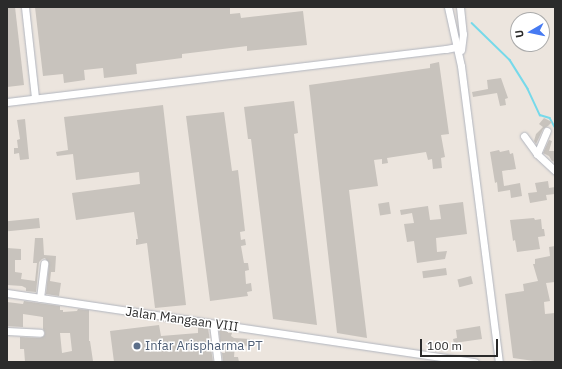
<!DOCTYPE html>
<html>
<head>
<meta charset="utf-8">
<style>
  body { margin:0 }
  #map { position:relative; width:562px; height:369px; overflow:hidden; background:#ece5de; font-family:"IBM Plex Sans",sans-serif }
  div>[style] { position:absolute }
  .stream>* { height:1.5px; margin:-0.75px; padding:0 0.75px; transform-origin:0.75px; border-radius:0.75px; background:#76d9ea }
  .building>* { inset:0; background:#c8c3bd; transform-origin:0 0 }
  .roads { filter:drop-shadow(0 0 1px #b1b5be) drop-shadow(0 0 1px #b1b5be) }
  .minor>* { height:7px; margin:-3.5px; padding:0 3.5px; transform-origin:3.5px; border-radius:3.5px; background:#fff }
  .dots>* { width:11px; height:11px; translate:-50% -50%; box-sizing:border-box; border:2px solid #fff; border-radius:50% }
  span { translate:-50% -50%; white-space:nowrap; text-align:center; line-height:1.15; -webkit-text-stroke:3px #fff; paint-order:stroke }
  .street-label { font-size:13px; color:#2b2b2b }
  .service-label { font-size:13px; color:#4e5e75 }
  .left { translate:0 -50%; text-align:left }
  .frame { position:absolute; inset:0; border:8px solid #2b2b2b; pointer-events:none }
  .north { position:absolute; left:510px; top:12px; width:40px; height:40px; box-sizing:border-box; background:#fff; border:1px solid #aaa; border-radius:50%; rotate:261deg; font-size:11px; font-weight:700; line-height:16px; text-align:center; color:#2b2b2b }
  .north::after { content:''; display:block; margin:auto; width:14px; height:18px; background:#467af2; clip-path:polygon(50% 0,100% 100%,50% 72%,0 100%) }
  .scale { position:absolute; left:420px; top:339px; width:78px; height:18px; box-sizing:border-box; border:2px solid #2b2b2b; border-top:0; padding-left:5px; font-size:12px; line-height:14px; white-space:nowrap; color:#2b2b2b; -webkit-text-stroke:3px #fff; paint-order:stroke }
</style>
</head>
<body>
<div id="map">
  <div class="stream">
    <div style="left:472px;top:23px;width:53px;rotate:44.2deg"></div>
    <div style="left:510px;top:60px;width:34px;rotate:58deg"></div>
    <div style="left:528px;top:89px;width:29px;rotate:65deg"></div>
    <div style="left:540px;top:115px;width:10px;rotate:17deg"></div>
    <div style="left:550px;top:118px;width:10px;rotate:61deg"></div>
  </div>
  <div class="building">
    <div style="clip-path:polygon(7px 7px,15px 7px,24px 85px,7px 87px)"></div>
    <div style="clip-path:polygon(35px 7px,230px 7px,230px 14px,240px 13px,241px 18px,303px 11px,307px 45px,247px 51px,247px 46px,182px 54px,182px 58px,136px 64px,137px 74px,104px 78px,103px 68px,84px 70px,85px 80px,64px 83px,63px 74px,43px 76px)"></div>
    <div style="clip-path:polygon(439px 62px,449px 134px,441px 135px,445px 157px,441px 158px,442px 168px,433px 169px,432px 159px,428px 160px,426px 152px,387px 158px,388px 163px,382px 164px,382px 159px,374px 160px,378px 186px,349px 190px,367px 338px,337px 333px,309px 85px,430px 68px,430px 64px)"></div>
    <div style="clip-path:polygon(501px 78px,508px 98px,505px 99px,506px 105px,500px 106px,497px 93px,473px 97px,472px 92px,488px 89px,487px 80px)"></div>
    <div style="clip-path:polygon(294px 101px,298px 133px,294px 134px,317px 325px,273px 319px,251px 139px,248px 139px,244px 107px)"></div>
    <div style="clip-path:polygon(163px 105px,186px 305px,155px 308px,147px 243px,136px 245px,136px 239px,138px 239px,134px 212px,76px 220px,72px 193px,140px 184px,139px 172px,76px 180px,73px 154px,57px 156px,56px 152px,68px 150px,64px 117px)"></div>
    <div style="clip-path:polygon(224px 112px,232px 171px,238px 170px,245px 231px,240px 232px,241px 240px,245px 239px,246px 245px,241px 246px,244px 263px,248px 263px,249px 270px,245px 271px,246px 284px,251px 283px,252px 291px,247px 292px,248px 296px,210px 301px,186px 116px)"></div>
    <div style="clip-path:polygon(544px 118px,552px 122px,548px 126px,543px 129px,536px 144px,534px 141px,536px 134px,543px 127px,539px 124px)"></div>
    <div style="clip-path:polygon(25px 119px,29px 159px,20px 160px,19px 153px,14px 154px,14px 148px,18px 148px,17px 140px,20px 139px,17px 120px)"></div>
    <div style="clip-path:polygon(549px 140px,552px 141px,549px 151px,555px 151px,555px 162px,552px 161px,549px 156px,543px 153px)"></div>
    <div style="clip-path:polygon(499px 150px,500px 152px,509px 150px,510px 154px,513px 153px,516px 169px,502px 171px,504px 186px,520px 183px,522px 196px,511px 198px,510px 190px,498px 192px,497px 182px,495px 183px,490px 152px)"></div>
    <div style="clip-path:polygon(548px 181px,549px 188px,555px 187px,555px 194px,546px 195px,547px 200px,530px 203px,528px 193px,537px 192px,535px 183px)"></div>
    <div style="left:389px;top:202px;width:12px;height:11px;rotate:81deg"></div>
    <div style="clip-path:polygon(463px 202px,467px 234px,436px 238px,437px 252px,447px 251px,445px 259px,417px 263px,414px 241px,407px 242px,404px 224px,414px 223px,412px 213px,401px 215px,400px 210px,428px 206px,430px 220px,441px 219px,439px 205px)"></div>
    <div style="left:39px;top:218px;width:10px;height:32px;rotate:84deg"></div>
    <div style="clip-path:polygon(534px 218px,535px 220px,541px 219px,542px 229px,544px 229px,545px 236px,538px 237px,540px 249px,517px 252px,515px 240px,513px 241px,510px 220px)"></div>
    <div style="clip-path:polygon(35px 238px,43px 238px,44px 255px,56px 256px,55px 272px,51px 272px,50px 281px,61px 283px,59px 296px,46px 294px,49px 264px,45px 258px,42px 259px,39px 262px,36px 292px,26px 291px,26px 288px,22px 286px,7px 285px,7px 248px,21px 249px,21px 260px,15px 260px,15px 272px,22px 273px,21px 279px,35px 281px,37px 263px,33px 263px)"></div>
    <div style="clip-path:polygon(555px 246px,555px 282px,546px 283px,550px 301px,544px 302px,545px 314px,555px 313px,555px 362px,541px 362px,513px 358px,505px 294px,524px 291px,523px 284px,538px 281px,533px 264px,535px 264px,535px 259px,550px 256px,549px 247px)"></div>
    <div style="left:446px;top:268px;width:7px;height:24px;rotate:82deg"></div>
    <div style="left:471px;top:276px;width:8px;height:14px;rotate:76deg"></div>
    <div style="clip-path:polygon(evenodd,24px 301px,60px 306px,60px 310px,63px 310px,63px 312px,77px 311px,78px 309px,89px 310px,89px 341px,90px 341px,93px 361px,25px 362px,24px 349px,20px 349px,20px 337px,40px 338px,44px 336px,45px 333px,43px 329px,43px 317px,23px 314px,23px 327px,7px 326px,7px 302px,23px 304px,24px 301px,60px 333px,70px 333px,72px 351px,62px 353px,60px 333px)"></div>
    <div style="clip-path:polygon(159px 325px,161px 336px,198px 333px,198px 328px,208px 328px,213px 362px,114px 362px,110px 331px)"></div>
    <div style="clip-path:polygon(480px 326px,482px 339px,454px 343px,453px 339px,457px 338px,456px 330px)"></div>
    <div style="clip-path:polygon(219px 329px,228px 331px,228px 333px,232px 333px,231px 336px,234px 338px,250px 339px,250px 346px,235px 345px,234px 357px,238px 357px,239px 362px,223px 361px,222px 353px,225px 353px,224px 342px,220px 342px)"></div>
  </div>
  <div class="roads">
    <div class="minor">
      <div style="left:25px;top:7px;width:92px;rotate:83.7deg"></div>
      <div style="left:448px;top:7px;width:60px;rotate:77.6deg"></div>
      <div style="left:461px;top:66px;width:298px;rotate:82.7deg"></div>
      <div style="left:460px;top:7px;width:27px;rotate:84deg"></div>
      <div style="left:463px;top:34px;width:16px;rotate:97deg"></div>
      <div style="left:7px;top:102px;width:442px;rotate:-6.9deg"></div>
      <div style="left:446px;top:49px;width:15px;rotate:-11deg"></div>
      <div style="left:524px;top:136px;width:22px;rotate:54deg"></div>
      <div style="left:537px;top:154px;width:25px;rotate:43deg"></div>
      <div style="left:537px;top:154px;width:25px;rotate:-67deg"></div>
      <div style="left:7px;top:293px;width:473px;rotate:8.4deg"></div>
      <div style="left:40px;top:298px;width:35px;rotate:-83deg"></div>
      <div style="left:213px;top:324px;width:38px;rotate:83deg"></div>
      <div style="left:7px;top:331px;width:33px;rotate:3deg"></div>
    </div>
  </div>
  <div class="dots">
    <div style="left:137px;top:346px;background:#5c6f8a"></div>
  </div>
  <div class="street-label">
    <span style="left:182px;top:320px;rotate:8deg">Jalan Mangaan VIII</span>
  </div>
  <div class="service-label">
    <span class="left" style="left:145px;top:346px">Infar Arispharma PT</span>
  </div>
  <div class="frame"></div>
  <div class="north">U</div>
  <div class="scale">100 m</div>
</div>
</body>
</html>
